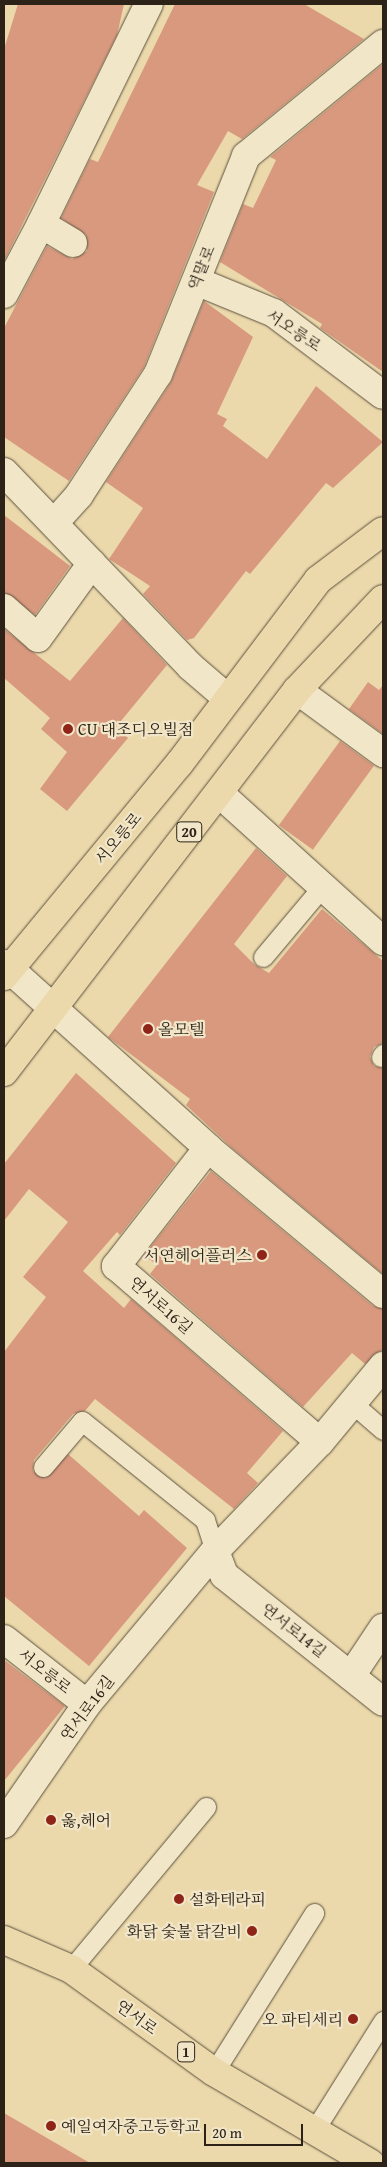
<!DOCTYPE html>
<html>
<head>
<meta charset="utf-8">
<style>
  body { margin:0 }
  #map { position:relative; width:387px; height:2167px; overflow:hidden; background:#ebd9ac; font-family:"Gentium Book Plus","Noto Serif KR",serif }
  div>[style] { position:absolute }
  .building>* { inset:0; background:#d8997f; transform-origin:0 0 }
  .roads { filter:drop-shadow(0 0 1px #5c503c) drop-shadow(0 0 1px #5c503c) }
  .service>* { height:19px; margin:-9.5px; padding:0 9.5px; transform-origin:9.5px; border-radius:9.5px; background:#f2e6c9 }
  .minor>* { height:28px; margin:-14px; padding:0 14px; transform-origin:14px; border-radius:14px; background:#f2e6c9 }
  .primary>* { height:28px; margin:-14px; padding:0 14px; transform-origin:14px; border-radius:14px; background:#ebd9ac }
  .dots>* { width:14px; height:14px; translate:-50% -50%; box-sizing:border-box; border:2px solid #f2e6c9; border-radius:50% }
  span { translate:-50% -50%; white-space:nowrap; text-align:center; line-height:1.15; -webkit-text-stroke:4.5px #f2e6c9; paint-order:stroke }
  .shield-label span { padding:1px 4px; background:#f2e6c9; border:1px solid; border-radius:4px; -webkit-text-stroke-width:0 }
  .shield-label { font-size:15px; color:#2c2217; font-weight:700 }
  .street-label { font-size:16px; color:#2c2217 }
  .poi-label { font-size:16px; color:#2c2217 }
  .left { translate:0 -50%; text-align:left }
  .right { translate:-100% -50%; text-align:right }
  .frame { position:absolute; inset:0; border:5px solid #2c2217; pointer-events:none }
  .scale { position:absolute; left:204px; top:2124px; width:99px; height:22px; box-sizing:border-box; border:2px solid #2c2217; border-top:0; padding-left:6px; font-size:15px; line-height:18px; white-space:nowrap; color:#2c2217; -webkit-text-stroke:4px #f2e6c9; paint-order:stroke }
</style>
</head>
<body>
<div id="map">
  <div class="building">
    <div style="clip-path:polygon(18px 4px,124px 4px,117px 35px,4px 261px,4px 49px)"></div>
    <div style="clip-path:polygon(175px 4px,304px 4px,364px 39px,242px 139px,228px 131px,197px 185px,214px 192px,144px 367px,69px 481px,4px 437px,4px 328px,47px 246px,72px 259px,87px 251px,86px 235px,61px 218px,90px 159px,98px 162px)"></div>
    <div style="clip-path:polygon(383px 64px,383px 372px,320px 328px,322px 324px,220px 262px,243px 204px,253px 208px,276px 160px,270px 157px)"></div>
    <div style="clip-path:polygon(204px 301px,253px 337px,217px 414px,227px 419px,223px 426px,267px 459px,316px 386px,383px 442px,333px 488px,326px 483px,250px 574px,246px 571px,194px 638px,187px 640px,143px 594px,150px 586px,109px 559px,143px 508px,106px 482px,171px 382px)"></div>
    <div style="clip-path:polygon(4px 515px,70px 566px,35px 615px,4px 593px)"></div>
    <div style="clip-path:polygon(123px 618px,167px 665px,116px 727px,128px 738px,67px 811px,40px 789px,67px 752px,41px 729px,50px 718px,4px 678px,4px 629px,70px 681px)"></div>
    <div style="clip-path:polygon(368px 682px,379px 690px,383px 685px,383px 734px,349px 709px)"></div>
    <div style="left:340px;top:741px;width:42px;height:104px;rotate:36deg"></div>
    <div style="clip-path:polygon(256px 848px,287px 876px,234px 944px,255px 965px,269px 973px,322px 909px,383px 961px,383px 1043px,374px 1047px,370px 1057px,374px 1066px,383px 1068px,383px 1274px,231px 1147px,186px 1105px,190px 1099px,108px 1037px)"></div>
    <div style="clip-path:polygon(76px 1073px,176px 1163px,120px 1235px,117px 1232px,83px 1271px,124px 1308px,131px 1299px,283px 1431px,247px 1473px,258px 1483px,234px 1509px,95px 1399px,85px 1411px,73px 1414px,34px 1460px,33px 1471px,46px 1478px,68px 1454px,139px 1516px,144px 1510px,187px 1548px,89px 1666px,4px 1596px,4px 1352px,46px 1297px,23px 1277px,68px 1222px,29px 1189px,4px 1221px,4px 1164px)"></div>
    <div style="clip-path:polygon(211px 1171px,373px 1306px,383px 1309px,383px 1349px,365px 1364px,352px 1353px,303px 1407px,150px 1274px,157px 1265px,144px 1255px)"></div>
    <div style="clip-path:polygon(4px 1660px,65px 1706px,4px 1781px)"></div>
    <div style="clip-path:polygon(4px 2113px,90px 2163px,4px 2163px)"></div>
  </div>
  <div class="roads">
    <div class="service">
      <div style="left:263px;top:957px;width:92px;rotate:-49.9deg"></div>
      <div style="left:381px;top:1057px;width:4px;rotate:-56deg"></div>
      <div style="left:352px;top:1403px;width:41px;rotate:41.1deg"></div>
      <div style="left:43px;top:1467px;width:60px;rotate:-49.7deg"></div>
      <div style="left:82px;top:1421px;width:158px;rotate:38.8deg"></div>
      <div style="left:205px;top:1520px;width:33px;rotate:72deg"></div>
      <div style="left:71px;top:1969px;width:211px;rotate:-50.2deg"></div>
      <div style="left:214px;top:2072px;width:188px;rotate:-57.8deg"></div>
      <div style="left:315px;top:2129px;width:128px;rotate:-57.8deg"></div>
    </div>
    <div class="minor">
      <div style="left:73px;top:243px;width:37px;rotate:-149deg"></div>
      <div style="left:41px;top:224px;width:245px;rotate:-63.9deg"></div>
      <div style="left:196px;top:281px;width:84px;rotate:22.3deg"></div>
      <div style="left:274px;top:313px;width:136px;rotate:37deg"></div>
      <div style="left:4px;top:294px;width:79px;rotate:-62.1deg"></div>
      <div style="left:4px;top:472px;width:270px;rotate:46.2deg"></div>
      <div style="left:191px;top:667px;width:48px;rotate:40.7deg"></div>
      <div style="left:54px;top:523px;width:38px;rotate:-48deg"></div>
      <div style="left:79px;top:495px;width:145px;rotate:-56.9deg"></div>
      <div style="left:158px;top:374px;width:235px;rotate:-68deg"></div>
      <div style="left:246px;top:156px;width:177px;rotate:-39.3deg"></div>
      <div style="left:4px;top:608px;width:45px;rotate:41.4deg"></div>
      <div style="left:38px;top:638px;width:92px;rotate:-54.2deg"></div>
      <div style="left:297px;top:690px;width:107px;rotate:36.2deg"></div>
      <div style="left:219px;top:793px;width:221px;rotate:42.1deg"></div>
      <div style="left:4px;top:964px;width:275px;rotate:42deg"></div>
      <div style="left:208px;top:1148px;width:228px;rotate:39.8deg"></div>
      <div style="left:208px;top:1148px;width:150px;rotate:127.9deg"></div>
      <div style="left:116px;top:1266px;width:269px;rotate:40.8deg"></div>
      <div style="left:215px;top:1551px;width:26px;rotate:69deg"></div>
      <div style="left:224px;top:1575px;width:203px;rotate:38.6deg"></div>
      <div style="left:4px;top:1639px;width:105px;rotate:38.1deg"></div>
      <div style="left:351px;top:1676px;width:58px;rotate:-56.3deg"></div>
      <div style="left:4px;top:1824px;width:146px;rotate:-55.3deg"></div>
      <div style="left:87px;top:1704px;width:199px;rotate:-50.1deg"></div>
      <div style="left:215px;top:1551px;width:151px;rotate:-46.1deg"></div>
      <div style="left:320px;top:1442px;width:99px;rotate:-50.3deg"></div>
    </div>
    <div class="primary">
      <div style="left:4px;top:976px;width:275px;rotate:-50.5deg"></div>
      <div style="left:179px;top:764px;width:231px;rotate:-52.9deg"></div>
      <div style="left:318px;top:580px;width:81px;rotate:-37deg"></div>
      <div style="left:4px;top:1072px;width:481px;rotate:-52.5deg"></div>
      <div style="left:297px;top:690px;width:125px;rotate:-46.6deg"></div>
      <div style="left:4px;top:1940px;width:73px;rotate:23.4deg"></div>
      <div style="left:71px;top:1969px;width:176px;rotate:35.8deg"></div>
      <div style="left:214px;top:2072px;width:181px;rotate:30.3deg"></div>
    </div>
  </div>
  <div class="dots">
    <div style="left:68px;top:729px;background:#8f2418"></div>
    <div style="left:148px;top:1029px;background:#8f2418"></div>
    <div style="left:262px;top:1255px;background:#8f2418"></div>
    <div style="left:51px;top:1820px;background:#8f2418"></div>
    <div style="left:179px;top:1899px;background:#8f2418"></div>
    <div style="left:252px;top:1931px;background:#8f2418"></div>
    <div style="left:353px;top:2019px;background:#8f2418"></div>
    <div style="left:51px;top:2126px;background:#8f2418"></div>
  </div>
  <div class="shield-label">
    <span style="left:189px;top:832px">20</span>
    <span style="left:186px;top:2052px">1</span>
  </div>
  <div class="street-label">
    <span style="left:201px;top:268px;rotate:-68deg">역말로</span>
    <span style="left:294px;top:330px;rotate:34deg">서오릉로</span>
    <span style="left:118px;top:838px;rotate:-50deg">서오릉로</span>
    <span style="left:161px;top:1305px;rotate:41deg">연서로16길</span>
    <span style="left:294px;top:1630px;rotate:38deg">연서로14길</span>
    <span style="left:45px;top:1671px;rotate:38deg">서오릉로</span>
    <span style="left:87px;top:1708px;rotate:-53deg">연서로16길</span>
    <span style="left:137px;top:2017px;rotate:36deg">연서로</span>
  </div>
  <div class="poi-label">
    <span class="left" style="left:78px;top:729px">CU 대조디오빌점</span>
    <span class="left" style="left:158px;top:1029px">올모텔</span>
    <span class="right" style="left:252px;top:1255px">서연헤어플러스</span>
    <span class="left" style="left:61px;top:1820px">옳,헤어</span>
    <span class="left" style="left:189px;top:1899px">설화테라피</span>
    <span class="right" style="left:242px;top:1931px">화닭 숯불 닭갈비</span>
    <span class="right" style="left:343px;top:2019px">오 파티세리</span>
    <span class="left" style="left:61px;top:2126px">예일여자중고등학교</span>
  </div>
  <div class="frame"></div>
  <div class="scale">20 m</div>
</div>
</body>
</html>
